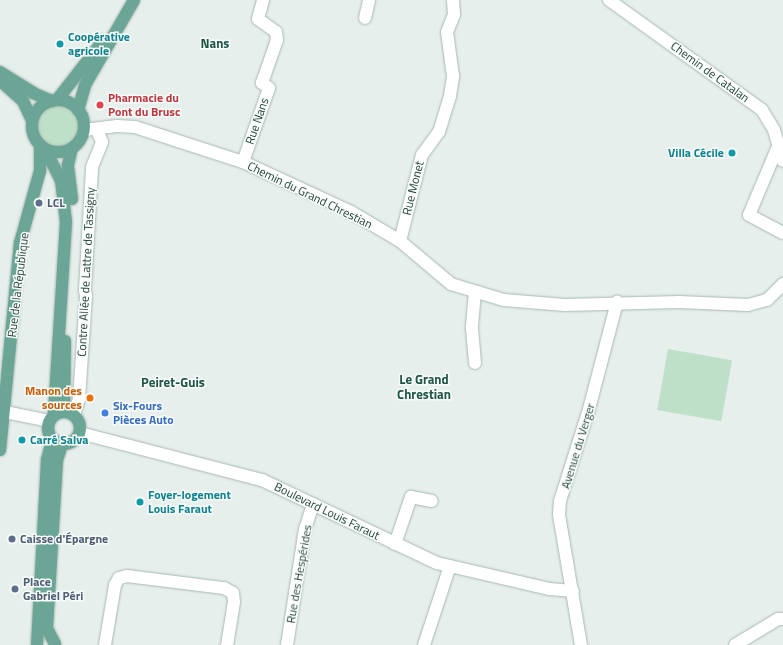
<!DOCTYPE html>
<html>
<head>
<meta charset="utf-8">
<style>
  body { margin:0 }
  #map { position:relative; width:783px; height:645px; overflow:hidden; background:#e6efeb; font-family:"Titillium Web",sans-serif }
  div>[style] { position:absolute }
  .green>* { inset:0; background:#bfe0c8; transform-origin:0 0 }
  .round { border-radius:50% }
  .roads { filter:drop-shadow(0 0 1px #a8b8b2) drop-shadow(0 0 1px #a8b8b2) }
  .minor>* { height:12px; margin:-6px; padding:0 6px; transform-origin:6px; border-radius:6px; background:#fff }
  .major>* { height:12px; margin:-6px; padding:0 6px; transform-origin:6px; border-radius:6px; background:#6aa596 }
  .major>.ring { margin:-6px; padding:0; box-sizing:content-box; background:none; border:12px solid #6aa596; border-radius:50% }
  .dots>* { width:11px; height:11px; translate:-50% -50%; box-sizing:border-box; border:2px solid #f7fbf9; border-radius:50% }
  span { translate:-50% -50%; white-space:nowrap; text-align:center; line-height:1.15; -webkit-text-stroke:3px #f7fbf9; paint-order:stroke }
  .culture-label { font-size:12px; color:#0d838f; font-weight:700 }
  .left { translate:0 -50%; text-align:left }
  .right { translate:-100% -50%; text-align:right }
  .street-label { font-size:12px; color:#24423a }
  .health-label { font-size:12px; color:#be3a42; font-weight:700 }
  .service-label { font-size:12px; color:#4e5e75; font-weight:700 }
  .food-label { font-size:12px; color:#c56008; font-weight:700 }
  .shop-label { font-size:12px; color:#366cbe; font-weight:700 }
  .neighbourhood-label { font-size:13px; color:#1f5548; font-weight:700 }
</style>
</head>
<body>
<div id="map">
  <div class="green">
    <div class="round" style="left:32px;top:100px;width:52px;height:52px"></div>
    <div style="left:668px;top:349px;width:65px;height:62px;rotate:10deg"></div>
  </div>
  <div class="roads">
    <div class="minor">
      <div style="left:609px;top:0;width:188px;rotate:35.7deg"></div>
      <div style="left:762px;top:110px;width:23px;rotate:59deg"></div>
      <div style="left:774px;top:130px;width:32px;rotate:74deg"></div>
      <div style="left:365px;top:18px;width:18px;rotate:-77deg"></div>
      <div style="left:84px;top:130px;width:33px;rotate:-7deg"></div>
      <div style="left:117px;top:126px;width:18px;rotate:3deg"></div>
      <div style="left:135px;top:127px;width:114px;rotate:18deg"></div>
      <div style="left:243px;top:162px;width:119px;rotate:24.8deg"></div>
      <div style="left:351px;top:212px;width:57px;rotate:30.6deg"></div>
      <div style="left:400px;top:241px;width:67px;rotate:40.1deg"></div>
      <div style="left:451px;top:284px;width:55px;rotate:16.8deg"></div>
      <div style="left:504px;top:300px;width:61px;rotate:4.7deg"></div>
      <div style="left:565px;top:305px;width:114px;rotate:-1.5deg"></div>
      <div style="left:679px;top:302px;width:69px;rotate:2.5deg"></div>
      <div style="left:748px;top:305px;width:20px;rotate:-15deg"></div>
      <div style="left:767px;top:300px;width:23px;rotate:-45deg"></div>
      <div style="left:779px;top:144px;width:77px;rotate:112.9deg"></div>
      <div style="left:749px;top:215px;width:38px;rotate:28deg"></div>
      <div style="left:243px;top:162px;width:78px;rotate:-70.6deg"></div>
      <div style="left:269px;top:88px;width:9px;rotate:-144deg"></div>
      <div style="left:262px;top:83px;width:46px;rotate:-70.8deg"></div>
      <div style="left:277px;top:40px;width:8px;rotate:-97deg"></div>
      <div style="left:276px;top:32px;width:22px;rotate:-144deg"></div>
      <div style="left:258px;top:19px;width:20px;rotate:-75deg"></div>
      <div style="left:400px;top:241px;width:89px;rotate:-75.7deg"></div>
      <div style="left:422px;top:155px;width:29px;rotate:-54deg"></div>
      <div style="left:439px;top:132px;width:38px;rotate:-73deg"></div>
      <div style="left:450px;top:96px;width:20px;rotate:-81deg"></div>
      <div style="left:453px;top:76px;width:44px;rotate:-97.8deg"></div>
      <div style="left:447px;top:32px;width:18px;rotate:-68deg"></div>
      <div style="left:454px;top:15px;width:15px;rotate:-94deg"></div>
      <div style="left:475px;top:363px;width:37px;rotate:-95deg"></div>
      <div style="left:472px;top:326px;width:34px;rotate:-85deg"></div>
      <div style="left:0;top:411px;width:50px;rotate:11.5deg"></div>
      <div style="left:74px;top:415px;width:17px;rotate:-73deg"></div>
      <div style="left:79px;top:399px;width:103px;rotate:-86.1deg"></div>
      <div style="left:86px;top:296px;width:6px;rotate:-99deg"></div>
      <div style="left:85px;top:290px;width:123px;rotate:-86.7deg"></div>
      <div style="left:92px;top:167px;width:27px;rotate:-68deg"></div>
      <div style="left:102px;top:142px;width:13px;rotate:-113deg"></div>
      <div style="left:80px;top:433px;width:188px;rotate:14.5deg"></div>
      <div style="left:262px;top:480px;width:194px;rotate:25.4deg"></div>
      <div style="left:437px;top:563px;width:116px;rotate:13deg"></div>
      <div style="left:550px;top:589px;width:23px;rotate:5deg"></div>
      <div style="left:395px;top:544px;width:50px;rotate:-71.2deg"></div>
      <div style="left:411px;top:497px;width:21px;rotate:11deg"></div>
      <div style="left:105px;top:645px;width:61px;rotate:-80.5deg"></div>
      <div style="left:115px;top:585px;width:8px;rotate:-60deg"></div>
      <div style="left:119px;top:578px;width:8px;rotate:-14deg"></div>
      <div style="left:127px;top:576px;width:98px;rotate:7.1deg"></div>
      <div style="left:224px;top:588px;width:10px;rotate:29deg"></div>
      <div style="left:233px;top:593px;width:9px;rotate:84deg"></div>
      <div style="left:234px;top:602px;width:44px;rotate:99.2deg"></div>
      <div style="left:287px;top:645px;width:117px;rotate:-81.2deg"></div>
      <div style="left:305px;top:529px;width:26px;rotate:-72deg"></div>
      <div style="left:424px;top:645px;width:83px;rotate:-71.8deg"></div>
      <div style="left:581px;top:645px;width:132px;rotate:-99.6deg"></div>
      <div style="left:559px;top:515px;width:14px;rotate:-86deg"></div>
      <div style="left:560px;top:501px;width:96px;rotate:-72.5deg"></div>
      <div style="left:589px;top:409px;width:111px;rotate:-75.3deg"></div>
      <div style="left:735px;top:645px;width:50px;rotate:-31.2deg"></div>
      <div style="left:778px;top:619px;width:5px"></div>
    </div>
    <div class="major">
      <div style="left:0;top:72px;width:39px;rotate:32deg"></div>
      <div style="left:33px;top:93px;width:21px;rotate:23deg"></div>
      <div style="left:3px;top:83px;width:27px;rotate:42deg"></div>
      <div style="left:23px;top:101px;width:21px;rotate:65deg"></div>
      <div class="ring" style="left:32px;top:100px;width:40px;height:40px"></div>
      <div style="left:57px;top:100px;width:75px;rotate:-52.1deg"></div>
      <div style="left:78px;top:110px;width:26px;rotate:-74deg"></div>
      <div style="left:85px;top:85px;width:98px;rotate:-60deg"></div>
      <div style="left:45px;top:149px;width:35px;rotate:63deg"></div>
      <div style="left:61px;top:180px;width:42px;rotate:83.2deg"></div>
      <div style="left:66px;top:222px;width:193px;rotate:93.6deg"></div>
      <div style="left:72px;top:199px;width:34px;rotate:-97deg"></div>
      <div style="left:68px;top:165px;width:17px;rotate:-77deg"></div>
      <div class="ring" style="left:48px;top:412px;width:20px;height:20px"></div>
      <div style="left:64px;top:412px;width:71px;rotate:-89.2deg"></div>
      <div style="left:0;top:450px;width:208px;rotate:-84.5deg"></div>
      <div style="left:20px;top:243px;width:75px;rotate:-74.5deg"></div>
      <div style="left:40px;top:171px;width:26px;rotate:-90deg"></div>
      <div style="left:55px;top:644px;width:18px;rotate:-117deg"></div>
      <div style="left:47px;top:628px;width:168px;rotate:-86.6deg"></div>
      <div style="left:57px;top:460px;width:16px;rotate:-72deg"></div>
      <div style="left:37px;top:645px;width:185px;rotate:-86.9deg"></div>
      <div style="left:47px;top:460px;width:21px;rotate:-76deg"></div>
    </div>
  </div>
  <div class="dots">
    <div style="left:60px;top:44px;background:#0f9aa8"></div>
    <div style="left:100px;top:105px;background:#e0444e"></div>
    <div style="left:732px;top:153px;background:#0f9aa8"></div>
    <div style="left:39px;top:203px;background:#5c6f8a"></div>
    <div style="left:90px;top:398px;background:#e8710a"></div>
    <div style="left:105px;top:413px;background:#3f7fe0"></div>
    <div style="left:22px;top:440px;background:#0f9aa8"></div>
    <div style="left:140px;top:502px;background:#0f9aa8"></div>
    <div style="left:12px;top:539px;background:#5c6f8a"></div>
    <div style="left:15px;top:589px;background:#5c6f8a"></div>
  </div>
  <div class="culture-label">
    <span class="left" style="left:68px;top:44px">Coopérative<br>agricole</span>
    <span class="right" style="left:724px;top:153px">Villa Cécile</span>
    <span class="left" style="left:30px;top:440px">Carré Salva</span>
    <span class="left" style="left:148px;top:502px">Foyer-logement<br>Louis Faraut</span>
  </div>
  <div class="street-label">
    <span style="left:710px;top:72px;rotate:36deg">Chemin de Catalan</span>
    <span style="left:257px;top:121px;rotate:-71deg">Rue Nans</span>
    <span style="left:413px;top:188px;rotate:-76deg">Rue Monet</span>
    <span style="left:310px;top:195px;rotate:26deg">Chemin du Grand Chrestian</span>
    <span style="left:86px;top:272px;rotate:-87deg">Contre Allée de Lattre de Tassigny</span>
    <span style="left:18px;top:285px;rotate:-83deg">Rue de la République</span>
    <span style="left:578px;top:446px;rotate:-73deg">Avenue du Verger</span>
    <span style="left:327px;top:511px;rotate:26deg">Boulevard Louis Faraut</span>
    <span style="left:299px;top:574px;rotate:-80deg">Rue des Hespérides</span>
  </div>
  <div class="health-label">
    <span class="left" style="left:108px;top:105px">Pharmacie du<br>Pont du Brusc</span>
  </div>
  <div class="service-label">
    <span class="left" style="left:47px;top:203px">LCL</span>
    <span class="left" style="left:20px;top:539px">Caisse d'Épargne</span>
    <span class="left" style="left:23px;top:589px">Place<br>Gabriel Péri</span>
  </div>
  <div class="food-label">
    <span class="right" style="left:82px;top:398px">Manon des<br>sources</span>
  </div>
  <div class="shop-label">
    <span class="left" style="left:113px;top:413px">Six-Fours<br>Pièces Auto</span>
  </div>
  <div class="neighbourhood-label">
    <span style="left:215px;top:43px">Nans</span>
    <span style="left:424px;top:387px">Le Grand<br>Chrestian</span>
    <span style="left:173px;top:382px">Peiret-Guis</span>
  </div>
</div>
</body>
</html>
